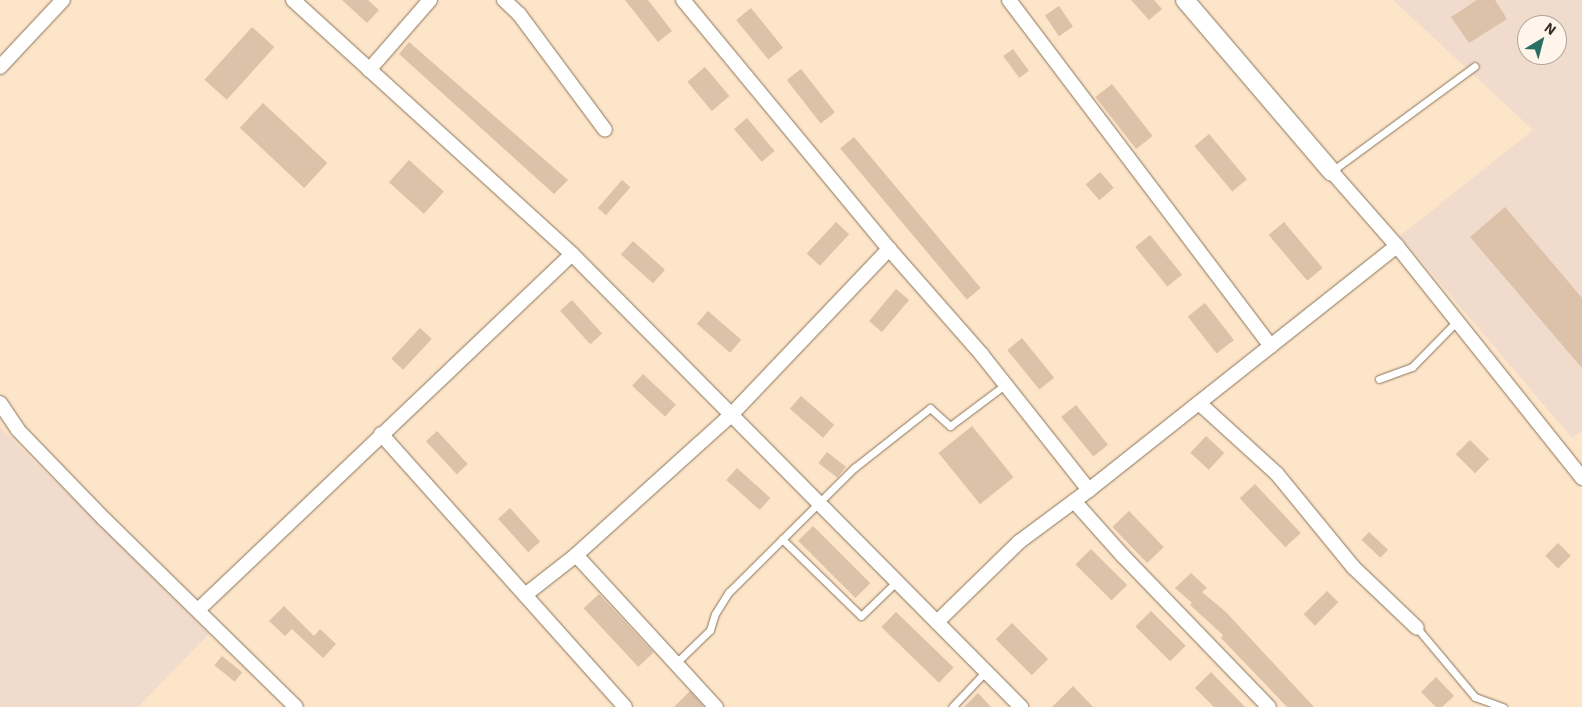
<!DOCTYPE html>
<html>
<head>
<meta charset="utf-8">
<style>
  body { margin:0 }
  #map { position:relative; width:1582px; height:707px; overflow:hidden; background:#fde5c9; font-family:"IBM Plex Sans",sans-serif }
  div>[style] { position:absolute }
  .industrial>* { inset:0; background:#f0dbcd }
  .building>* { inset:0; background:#dbc2a8; transform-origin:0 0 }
  .roads { filter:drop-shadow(0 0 1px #887359) drop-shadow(0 0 1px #887359) }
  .service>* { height:7px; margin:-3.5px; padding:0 3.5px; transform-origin:3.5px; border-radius:3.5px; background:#fff }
  .minor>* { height:14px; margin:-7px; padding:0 7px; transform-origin:7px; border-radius:7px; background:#fff }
  .tertiary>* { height:18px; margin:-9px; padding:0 9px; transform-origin:9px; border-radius:9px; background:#fff }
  span { translate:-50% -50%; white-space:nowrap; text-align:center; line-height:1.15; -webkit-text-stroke:4px #fff5ea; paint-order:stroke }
  .north { position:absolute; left:1517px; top:15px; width:50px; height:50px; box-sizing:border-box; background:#fff5ea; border:1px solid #afa69b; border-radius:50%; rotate:37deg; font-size:14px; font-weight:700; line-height:20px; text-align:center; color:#382f24 }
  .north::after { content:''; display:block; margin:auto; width:18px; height:22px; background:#296f64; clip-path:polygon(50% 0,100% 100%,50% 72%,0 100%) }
</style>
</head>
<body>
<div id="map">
  <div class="industrial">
    <div style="clip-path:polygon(evenodd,1393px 0,1582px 0,1582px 431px,1572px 438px,1400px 236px,1533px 130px,1393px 0,1527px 25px,1557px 25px,1557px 55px,1527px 55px,1527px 25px)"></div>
    <div style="clip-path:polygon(0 427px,209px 634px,138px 707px,0 707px)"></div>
  </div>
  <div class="building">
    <div style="clip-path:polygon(342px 0,368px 0,379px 10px,367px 23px)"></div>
    <div style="clip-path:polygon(625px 0,648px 0,672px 31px,658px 42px)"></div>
    <div style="clip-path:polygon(1131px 0,1154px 0,1162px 9px,1149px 20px)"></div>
    <div style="clip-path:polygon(1477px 0,1495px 0,1507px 19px,1469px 43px,1451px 17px)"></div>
    <div style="left:1059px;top:6px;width:25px;height:17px;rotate:56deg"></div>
    <div style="left:751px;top:8px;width:51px;height:19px;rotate:51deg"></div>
    <div style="left:252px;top:27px;width:30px;height:71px;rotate:42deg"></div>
    <div style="clip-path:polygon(409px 42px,568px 180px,554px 194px,399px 54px)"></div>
    <div style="left:1013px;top:49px;width:27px;height:12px;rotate:54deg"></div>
    <div style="left:705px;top:67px;width:38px;height:23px;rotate:50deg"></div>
    <div style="left:801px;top:69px;width:55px;height:18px;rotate:52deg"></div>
    <div style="left:1112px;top:84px;width:66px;height:21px;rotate:52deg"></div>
    <div style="left:263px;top:103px;width:88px;height:34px;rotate:43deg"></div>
    <div style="left:747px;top:118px;width:43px;height:17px;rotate:50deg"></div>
    <div style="left:1209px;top:134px;width:59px;height:19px;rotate:50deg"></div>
    <div style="left:854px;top:137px;width:197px;height:18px;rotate:50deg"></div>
    <div style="left:409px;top:160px;width:47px;height:30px;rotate:42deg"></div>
    <div style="left:1100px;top:172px;width:21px;height:19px;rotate:49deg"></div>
    <div style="left:622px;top:180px;width:11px;height:37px;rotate:41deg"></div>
    <div style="clip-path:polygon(1505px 207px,1582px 298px,1582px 368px,1470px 237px)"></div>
    <div style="left:836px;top:222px;width:18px;height:43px;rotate:43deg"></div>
    <div style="left:1284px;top:222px;width:60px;height:20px;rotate:50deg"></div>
    <div style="left:1150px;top:235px;width:51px;height:19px;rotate:51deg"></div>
    <div style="left:633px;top:241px;width:43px;height:18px;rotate:42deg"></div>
    <div style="left:896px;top:289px;width:17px;height:42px;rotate:40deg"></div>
    <div style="left:572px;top:300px;width:45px;height:16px;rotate:48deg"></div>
    <div style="left:1205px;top:303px;width:47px;height:22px;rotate:52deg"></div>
    <div style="left:708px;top:311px;width:44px;height:17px;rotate:41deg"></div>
    <div style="left:420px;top:328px;width:16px;height:42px;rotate:43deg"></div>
    <div style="left:1022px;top:338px;width:51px;height:19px;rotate:51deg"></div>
    <div style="left:643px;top:374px;width:45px;height:16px;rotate:43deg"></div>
    <div style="left:801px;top:396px;width:44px;height:17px;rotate:41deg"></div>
    <div style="left:1076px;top:405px;width:51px;height:19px;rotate:51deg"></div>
    <div style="left:972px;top:426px;width:66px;height:43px;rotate:51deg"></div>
    <div style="left:437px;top:431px;width:45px;height:15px;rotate:47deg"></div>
    <div style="left:1206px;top:436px;width:25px;height:23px;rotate:43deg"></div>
    <div style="left:1470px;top:440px;width:27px;height:20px;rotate:45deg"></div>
    <div style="left:827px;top:452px;width:24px;height:14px;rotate:38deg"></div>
    <div style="left:737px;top:468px;width:45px;height:16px;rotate:42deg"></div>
    <div style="left:1255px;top:484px;width:67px;height:21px;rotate:47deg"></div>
    <div style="left:510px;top:508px;width:45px;height:16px;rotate:48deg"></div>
    <div style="left:1129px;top:511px;width:50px;height:23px;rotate:46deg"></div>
    <div style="left:813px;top:526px;width:81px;height:21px;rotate:45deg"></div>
    <div style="left:1369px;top:532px;width:26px;height:11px;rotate:43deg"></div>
    <div style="left:1558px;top:543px;width:18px;height:18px;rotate:45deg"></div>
    <div style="left:1091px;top:549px;width:51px;height:22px;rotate:45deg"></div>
    <div style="clip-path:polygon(1191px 573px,1207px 588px,1202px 592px,1226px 612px,1314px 707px,1287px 707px,1221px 638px,1223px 635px,1190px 605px,1192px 603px,1175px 588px)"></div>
    <div style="left:1327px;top:591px;width:16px;height:33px;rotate:45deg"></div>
    <div style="left:599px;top:594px;width:80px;height:21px;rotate:47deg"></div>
    <div style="clip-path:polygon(284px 606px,314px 636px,320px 629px,336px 644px,323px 658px,292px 629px,285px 636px,269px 621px)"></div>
    <div style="left:1151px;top:611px;width:49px;height:22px;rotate:45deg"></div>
    <div style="left:896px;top:612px;width:80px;height:21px;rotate:44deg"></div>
    <div style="left:1012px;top:623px;width:51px;height:23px;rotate:45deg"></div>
    <div style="left:222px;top:656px;width:26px;height:12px;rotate:39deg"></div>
    <div style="clip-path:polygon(1211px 672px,1245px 707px,1214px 707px,1195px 688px)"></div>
    <div style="clip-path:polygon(1436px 677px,1454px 696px,1442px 707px,1436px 707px,1421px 692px)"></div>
    <div style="clip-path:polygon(1073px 686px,1093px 707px,1052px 707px)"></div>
    <div style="clip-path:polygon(690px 691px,704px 707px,674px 707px)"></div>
    <div style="clip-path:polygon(978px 693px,991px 707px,964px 707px)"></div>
  </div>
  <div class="roads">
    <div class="service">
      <div style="left:1332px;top:171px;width:177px;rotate:-36.3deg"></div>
      <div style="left:1379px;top:379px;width:35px;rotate:-20deg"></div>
      <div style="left:1412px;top:367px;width:64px;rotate:-45.6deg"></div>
      <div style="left:782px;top:539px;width:110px;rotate:44.3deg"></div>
      <div style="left:861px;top:616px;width:50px;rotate:-44.2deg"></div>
      <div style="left:1417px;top:628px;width:90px;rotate:50deg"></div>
      <div style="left:1475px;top:697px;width:30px;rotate:20deg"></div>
      <div style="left:676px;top:663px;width:47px;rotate:-44.1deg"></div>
      <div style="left:710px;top:630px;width:17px;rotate:-73deg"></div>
      <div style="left:715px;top:614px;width:26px;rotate:-58deg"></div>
      <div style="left:729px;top:592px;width:176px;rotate:-44.8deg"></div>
      <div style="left:854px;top:468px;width:97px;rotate:-38.3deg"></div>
      <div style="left:930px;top:408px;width:27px;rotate:42deg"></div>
      <div style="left:950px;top:426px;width:70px;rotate:-36.9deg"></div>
      <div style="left:952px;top:707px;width:50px;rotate:-46.6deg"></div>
    </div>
    <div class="minor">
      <div style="left:293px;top:0;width:377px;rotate:42.3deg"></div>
      <div style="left:572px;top:254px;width:638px;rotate:45.25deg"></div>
      <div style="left:504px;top:0;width:21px;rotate:43deg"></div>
      <div style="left:519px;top:14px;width:144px;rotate:53.4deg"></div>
      <div style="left:683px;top:0;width:323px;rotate:50.4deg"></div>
      <div style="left:889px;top:249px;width:141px;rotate:48.7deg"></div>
      <div style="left:982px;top:355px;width:172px;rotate:51.6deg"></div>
      <div style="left:1009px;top:0;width:434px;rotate:52.9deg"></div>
      <div style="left:0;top:67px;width:92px;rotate:-46.8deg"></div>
      <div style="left:369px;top:70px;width:93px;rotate:-48.9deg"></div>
      <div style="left:1332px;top:172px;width:98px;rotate:48.7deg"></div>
      <div style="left:1397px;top:246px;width:297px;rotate:51.4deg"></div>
      <div style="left:0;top:403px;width:32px;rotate:56deg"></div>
      <div style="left:18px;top:430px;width:125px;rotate:46deg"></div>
      <div style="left:105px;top:520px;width:267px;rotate:44.4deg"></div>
      <div style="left:1199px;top:403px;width:105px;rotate:42.3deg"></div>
      <div style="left:1277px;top:474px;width:120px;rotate:50.7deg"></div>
      <div style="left:1353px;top:567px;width:88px;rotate:43.6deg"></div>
      <div style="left:381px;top:434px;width:366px;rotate:48.2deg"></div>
      <div style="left:1074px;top:501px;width:74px;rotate:48.3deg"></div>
      <div style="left:1123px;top:556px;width:210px;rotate:46deg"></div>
      <div style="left:576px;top:555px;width:207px;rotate:47.4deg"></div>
      <div style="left:525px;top:595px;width:65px;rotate:-38.1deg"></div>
      <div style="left:576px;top:555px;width:207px;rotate:-42.1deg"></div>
      <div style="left:730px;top:416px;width:231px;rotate:-46.4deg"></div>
      <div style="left:198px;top:610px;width:516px;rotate:-43.59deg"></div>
      <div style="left:937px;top:622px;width:115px;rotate:-44.3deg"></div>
      <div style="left:1019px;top:542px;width:87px;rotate:-36.6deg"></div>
      <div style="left:1089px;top:490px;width:393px;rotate:-38.4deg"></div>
    </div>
    <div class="tertiary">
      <div style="left:1185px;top:0;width:226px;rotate:49.5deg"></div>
    </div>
  </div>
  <div class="north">N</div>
</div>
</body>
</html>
